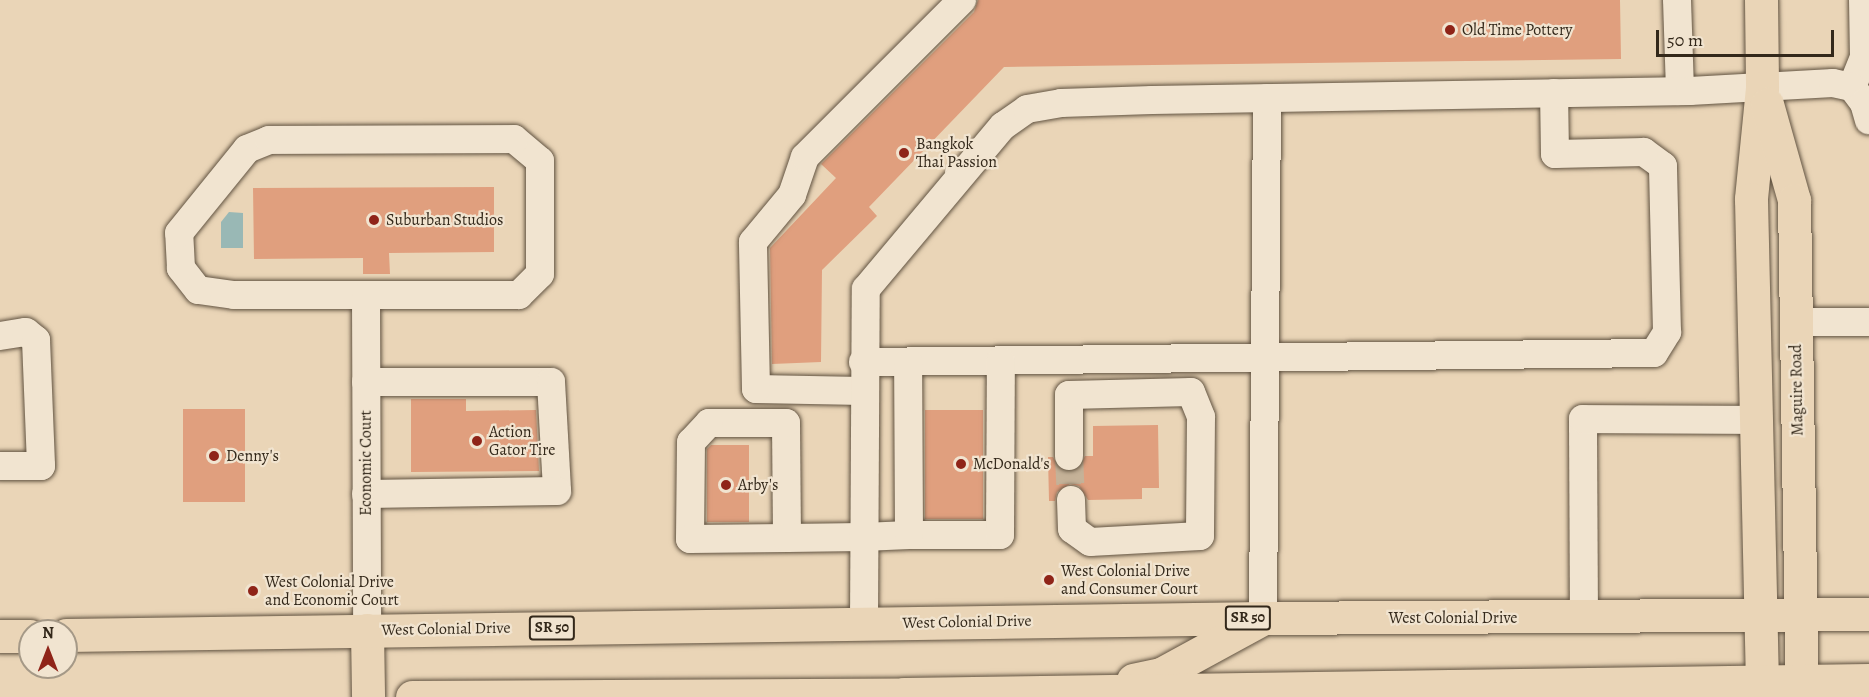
<!DOCTYPE html>
<html>
<head>
<meta charset="utf-8">
<style>
  body { margin:0 }
  #map { position:relative; width:1869px; height:697px; overflow:hidden; background:#ead5b7; font-family:Alegreya,serif }
  div>[style] { position:absolute }
  .water>* { inset:0; background:#99b8b5 }
  .building>* { inset:0; background:#e09f7e; transform-origin:0 0 }
  .minor-tunnel>* { height:28px; margin-top:-14px; transform-origin:0; background:repeating-linear-gradient(90deg,#c5b298 0 28px,transparent 0 42px) }
  .roads { filter:drop-shadow(0 0 2px #615341) drop-shadow(0 0 2px #615341) }
  .minor>* { height:28px; margin:-14px; padding:0 14px; transform-origin:14px; border-radius:14px; background:#f1e4d0 }
  .major>* { height:33px; margin:-16.5px; padding:0 16.5px; transform-origin:16.5px; border-radius:16.5px; background:#ead5b7 }
  .highway>* { height:33px; margin:-16.5px; padding:0 16.5px; transform-origin:16.5px; border-radius:16.5px; background:#ead5b7 }
  .dots>* { width:16px; height:16px; translate:-50% -50%; box-sizing:border-box; border:3px solid #f1e4d0; border-radius:50% }
  span { translate:-50% -50%; white-space:nowrap; text-align:center; line-height:1.15; -webkit-text-stroke:4.5px #f1e4d0; paint-order:stroke }
  .shield-label span { padding:2px 4px; background:#f1e4d0; border:2px solid; border-radius:4px; -webkit-text-stroke-width:0 }
  .shield-label { font-size:15px; color:#33281a; font-weight:700 }
  .poi-label { font-size:16px; color:#33281a }
  .left { translate:0 -50%; text-align:left }
  .street-label { font-size:16px; color:#33281a }
  .north { position:absolute; left:18px; top:619px; width:60px; height:60px; box-sizing:border-box; background:#f1e4d0; border:2px solid #a59987; border-radius:50%; rotate:0deg; font-size:16px; font-weight:700; line-height:24px; text-align:center; color:#33281a }
  .north::after { content:''; display:block; margin:auto; width:21px; height:27px; background:#8f2418; clip-path:polygon(50% 0,100% 100%,50% 72%,0 100%) }
  .scale { position:absolute; left:1656px; top:30px; width:178px; height:27px; box-sizing:border-box; border:3px solid #33281a; border-top:0; padding-left:8px; font-size:18px; line-height:21px; white-space:nowrap; color:#33281a; -webkit-text-stroke:4px #f1e4d0; paint-order:stroke }
</style>
</head>
<body>
<div id="map">
  <div class="water">
    <div style="clip-path:polygon(229px 212px,243px 213px,243px 248px,221px 248px,221px 222px)"></div>
  </div>
  <div class="building">
    <div style="clip-path:polygon(978px 0,1620px 0,1621px 59px,1004px 67px,869px 207px,877px 216px,822px 270px,821px 362px,772px 364px,770px 248px,836px 178px,821px 164px,974px 12px)"></div>
    <div style="clip-path:polygon(494px 187px,494px 252px,389px 253px,390px 274px,363px 274px,363px 258px,254px 259px,253px 188px)"></div>
    <div style="clip-path:polygon(411px 399px,466px 399px,466px 411px,536px 410px,539px 471px,411px 472px)"></div>
    <div style="left:183px;top:409px;width:62px;height:93px"></div>
    <div style="left:925px;top:410px;width:58px;height:109px"></div>
    <div style="clip-path:polygon(1158px 425px,1159px 488px,1142px 488px,1142px 499px,1088px 500px,1079px 486px,1070px 484px,1057px 492px,1055px 501px,1049px 501px,1048px 457px,1053px 457px,1061px 471px,1077px 471px,1085px 456px,1093px 456px,1093px 426px)"></div>
    <div style="clip-path:polygon(711px 445px,749px 445px,749px 522px,707px 522px,707px 449px)"></div>
  </div>
  <div class="minor-tunnel">
    <div style="left:1069px;top:456px;width:44px;rotate:87.4deg"></div>
  </div>
  <div class="roads">
    <div class="minor">
      <div style="left:1677px;top:0;width:91px;rotate:88.1deg"></div>
      <div style="left:1852px;top:87px;width:32px;rotate:-68deg"></div>
      <div style="left:1864px;top:57px;width:57px;rotate:-91deg"></div>
      <div style="left:514px;top:139px;width:34px;rotate:40deg"></div>
      <div style="left:540px;top:161px;width:113px;rotate:90deg"></div>
      <div style="left:540px;top:274px;width:30px;rotate:135deg"></div>
      <div style="left:519px;top:295px;width:285px;rotate:180deg"></div>
      <div style="left:234px;top:295px;width:36px;rotate:-172deg"></div>
      <div style="left:198px;top:290px;width:28px;rotate:-128deg"></div>
      <div style="left:181px;top:268px;width:35px;rotate:-93deg"></div>
      <div style="left:179px;top:233px;width:108px;rotate:-51deg"></div>
      <div style="left:247px;top:149px;width:24px;rotate:-22deg"></div>
      <div style="left:269px;top:140px;width:245px;rotate:-0.2deg"></div>
      <div style="left:366px;top:296px;width:334px;rotate:89.8deg"></div>
      <div style="left:1796px;top:322px;width:73px"></div>
      <div style="left:0;top:336px;width:26px;rotate:-9deg"></div>
      <div style="left:26px;top:332px;width:13px;rotate:39deg"></div>
      <div style="left:36px;top:340px;width:126px;rotate:87.7deg"></div>
      <div style="left:41px;top:466px;width:41px;rotate:180deg"></div>
      <div style="left:863px;top:362px;width:791px;rotate:-0.65deg"></div>
      <div style="left:1654px;top:353px;width:25px;rotate:-58deg"></div>
      <div style="left:1667px;top:332px;width:166px;rotate:-91.4deg"></div>
      <div style="left:1663px;top:166px;width:24px;rotate:-144deg"></div>
      <div style="left:1644px;top:152px;width:89px;rotate:178.7deg"></div>
      <div style="left:1555px;top:154px;width:61px;rotate:-90.9deg"></div>
      <div style="left:366px;top:382px;width:185px"></div>
      <div style="left:551px;top:382px;width:109px;rotate:86.8deg"></div>
      <div style="left:557px;top:491px;width:191px;rotate:179.1deg"></div>
      <div style="left:863px;top:391px;width:107px;rotate:-178.9deg"></div>
      <div style="left:756px;top:389px;width:147px;rotate:-91.2deg"></div>
      <div style="left:753px;top:242px;width:61px;rotate:-50.3deg"></div>
      <div style="left:792px;top:195px;width:40px;rotate:-71.1deg"></div>
      <div style="left:805px;top:157px;width:222px;rotate:-45deg"></div>
      <div style="left:1069px;top:456px;width:61px;rotate:-90deg"></div>
      <div style="left:1069px;top:395px;width:122px;rotate:-1.4deg"></div>
      <div style="left:1191px;top:392px;width:27px;rotate:68deg"></div>
      <div style="left:1201px;top:417px;width:119px;rotate:90.5deg"></div>
      <div style="left:1200px;top:536px;width:110px;rotate:176.9deg"></div>
      <div style="left:1090px;top:542px;width:22px;rotate:-144deg"></div>
      <div style="left:1072px;top:529px;width:29px;rotate:-92deg"></div>
      <div style="left:909px;top:535px;width:91px"></div>
      <div style="left:1000px;top:535px;width:174px;rotate:-89.7deg"></div>
      <div style="left:787px;top:538px;width:115px;rotate:-90.5deg"></div>
      <div style="left:786px;top:423px;width:77px;rotate:180deg"></div>
      <div style="left:709px;top:423px;width:26px;rotate:133deg"></div>
      <div style="left:691px;top:442px;width:97px;rotate:90.6deg"></div>
      <div style="left:690px;top:539px;width:97px;rotate:-0.6deg"></div>
      <div style="left:787px;top:538px;width:76px;rotate:-0.8deg"></div>
      <div style="left:863px;top:537px;width:46px;rotate:-2.5deg"></div>
      <div style="left:909px;top:535px;width:173px;rotate:-90.3deg"></div>
      <div style="left:1584px;top:617px;width:198px;rotate:-90.3deg"></div>
      <div style="left:1583px;top:419px;width:172px;rotate:0.3deg"></div>
      <div style="left:1263px;top:618px;width:520px;rotate:-89.56deg"></div>
      <div style="left:864px;top:624px;width:335px;rotate:-89.7deg"></div>
      <div style="left:866px;top:289px;width:213px;rotate:-50deg"></div>
      <div style="left:1003px;top:126px;width:29px;rotate:-35deg"></div>
      <div style="left:1027px;top:109px;width:35px;rotate:-10deg"></div>
      <div style="left:1061px;top:103px;width:91px;rotate:-1.9deg"></div>
      <div style="left:1152px;top:100px;width:538px;rotate:-0.96deg"></div>
      <div style="left:1690px;top:91px;width:143px;rotate:-3.2deg"></div>
      <div style="left:1833px;top:83px;width:19px;rotate:12deg"></div>
      <div style="left:1852px;top:87px;width:20px;rotate:53deg"></div>
      <div style="left:1864px;top:103px;width:18px;rotate:74deg"></div>
    </div>
    <div class="major">
      <div style="left:1761px;top:0;width:88px;rotate:89.3deg"></div>
      <div style="left:1762px;top:88px;width:112px;rotate:95.7deg"></div>
      <div style="left:1751px;top:199px;width:498px;rotate:88.7deg"></div>
      <div style="left:1767px;top:104px;width:100px;rotate:74.3deg"></div>
      <div style="left:1794px;top:200px;width:497px;rotate:89.1deg"></div>
    </div>
    <div class="highway">
      <div style="left:367px;top:630px;width:67px;rotate:89.1deg"></div>
      <div style="left:66px;top:635px;width:1197px;rotate:-0.81deg"></div>
      <div style="left:1263px;top:618px;width:606px;rotate:-0.38deg"></div>
      <div style="left:0;top:636px;width:30px"></div>
      <div style="left:1133px;top:680px;width:29px;rotate:-12deg"></div>
      <div style="left:1161px;top:674px;width:115px;rotate:-28.6deg"></div>
      <div style="left:412px;top:697px;width:492px;rotate:-0.3deg"></div>
      <div style="left:904px;top:694px;width:965px;rotate:-0.83deg"></div>
    </div>
  </div>
  <div class="dots">
    <div style="left:1450px;top:30px;background:#8f2418"></div>
    <div style="left:904px;top:153px;background:#8f2418"></div>
    <div style="left:374px;top:220px;background:#8f2418"></div>
    <div style="left:477px;top:441px;background:#8f2418"></div>
    <div style="left:214px;top:456px;background:#8f2418"></div>
    <div style="left:961px;top:464px;background:#8f2418"></div>
    <div style="left:726px;top:485px;background:#8f2418"></div>
    <div style="left:1049px;top:580px;background:#8f2418"></div>
    <div style="left:253px;top:591px;background:#8f2418"></div>
  </div>
  <div class="shield-label">
    <span style="left:1248px;top:618px">SR 50</span>
    <span style="left:552px;top:628px">SR 50</span>
  </div>
  <div class="poi-label">
    <span class="left" style="left:1462px;top:30px">Old Time Pottery</span>
    <span class="left" style="left:916px;top:153px">Bangkok<br>Thai Passion</span>
    <span class="left" style="left:386px;top:220px">Suburban Studios</span>
    <span class="left" style="left:489px;top:441px">Action<br>Gator Tire</span>
    <span class="left" style="left:226px;top:456px">Denny's</span>
    <span class="left" style="left:973px;top:464px">McDonald's</span>
    <span class="left" style="left:738px;top:485px">Arby's</span>
    <span class="left" style="left:1061px;top:580px">West Colonial Drive<br>and Consumer Court</span>
    <span class="left" style="left:265px;top:591px">West Colonial Drive<br>and Economic Court</span>
  </div>
  <div class="street-label">
    <span style="left:1797px;top:390px;rotate:-91deg">Maguire Road</span>
    <span style="left:366px;top:463px;rotate:-90deg">Economic Court</span>
    <span style="left:1453px;top:618px">West Colonial Drive</span>
    <span style="left:967px;top:622px;rotate:-1deg">West Colonial Drive</span>
    <span style="left:446px;top:629px;rotate:-1deg">West Colonial Drive</span>
  </div>
  <div class="north">N</div>
  <div class="scale">50 m</div>
</div>
</body>
</html>
